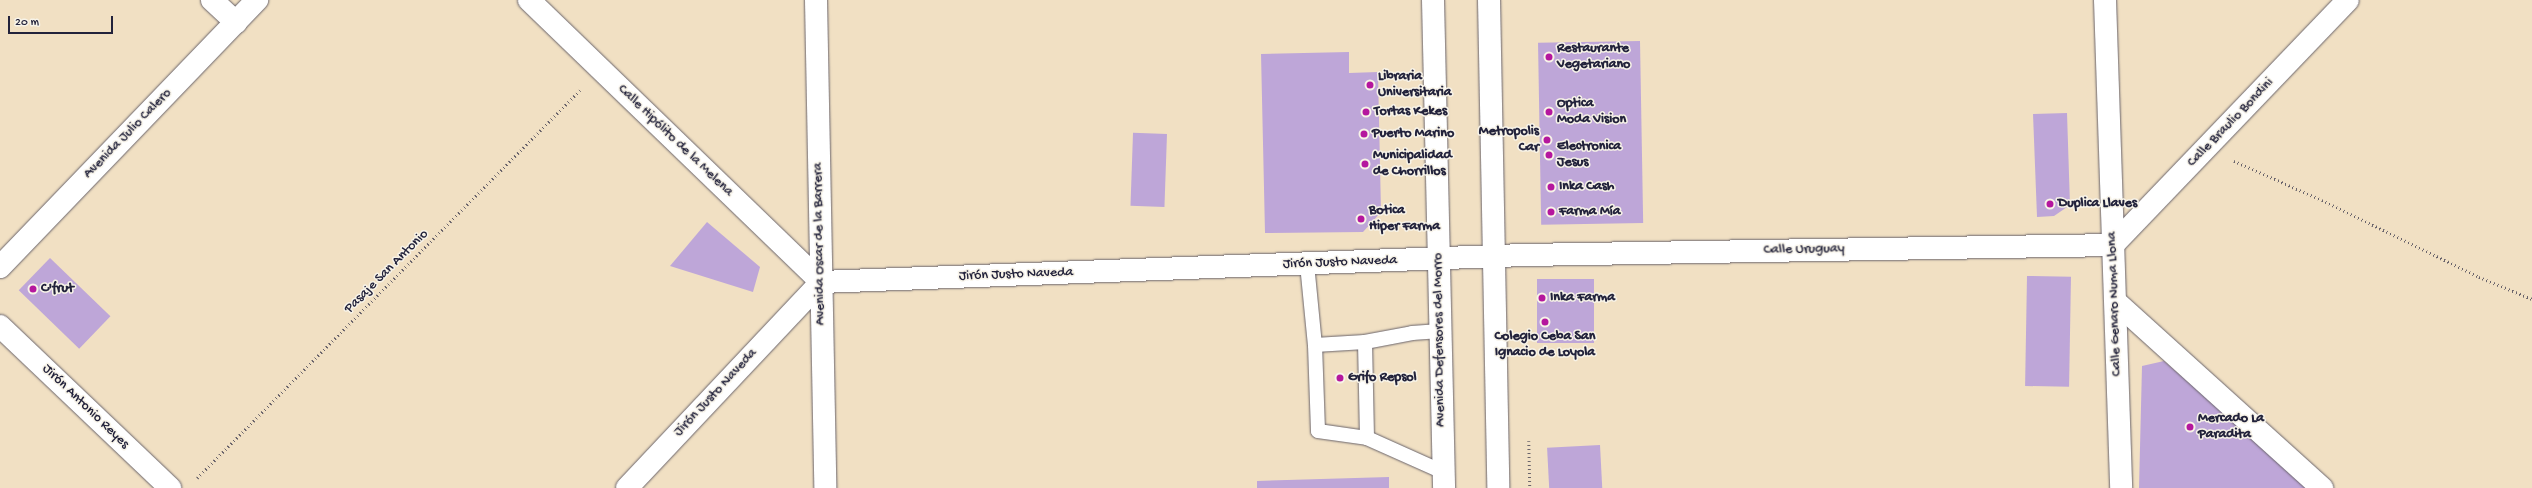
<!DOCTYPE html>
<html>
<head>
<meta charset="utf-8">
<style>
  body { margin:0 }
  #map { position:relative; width:2532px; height:488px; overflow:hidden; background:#f1e0c3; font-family:"Gochi Hand",sans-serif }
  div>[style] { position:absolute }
  .building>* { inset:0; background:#bea6d8; transform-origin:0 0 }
  .path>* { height:2.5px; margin-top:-1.25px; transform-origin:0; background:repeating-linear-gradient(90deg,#6a646b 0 1px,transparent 0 4px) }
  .roads { filter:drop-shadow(0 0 1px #6a646b) drop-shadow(0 0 1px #6a646b) }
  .lane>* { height:14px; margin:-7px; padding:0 7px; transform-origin:7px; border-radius:7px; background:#fff }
  .street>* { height:22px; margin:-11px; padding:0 11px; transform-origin:11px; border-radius:11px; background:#fff }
  .primary>* { height:22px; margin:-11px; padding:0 11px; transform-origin:11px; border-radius:11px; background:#fff }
  .dots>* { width:11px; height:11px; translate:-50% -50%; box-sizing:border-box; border:2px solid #f7f3e8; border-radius:50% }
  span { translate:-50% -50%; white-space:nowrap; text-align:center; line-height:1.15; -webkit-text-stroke:3px #f7f3e8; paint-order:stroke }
  .poi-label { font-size:14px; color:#22223b; font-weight:700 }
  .left { translate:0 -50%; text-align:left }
  .right { translate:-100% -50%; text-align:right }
  .street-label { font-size:14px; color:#22223b }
  .scale { position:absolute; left:8px; top:16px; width:105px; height:18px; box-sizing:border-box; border:2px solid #22223b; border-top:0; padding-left:5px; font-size:12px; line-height:14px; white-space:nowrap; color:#22223b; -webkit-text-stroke:3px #f7f3e8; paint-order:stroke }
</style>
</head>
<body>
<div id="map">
  <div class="building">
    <div style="left:1640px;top:41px;width:182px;height:102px;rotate:89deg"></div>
    <div style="clip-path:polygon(1349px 52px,1349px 73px,1378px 72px,1381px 212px,1363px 232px,1265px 233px,1261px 54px)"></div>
    <div style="clip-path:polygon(2067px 113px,2070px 205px,2054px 216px,2037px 217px,2033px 114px)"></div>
    <div style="left:1167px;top:134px;width:73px;height:34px;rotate:92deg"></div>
    <div style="clip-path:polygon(707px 222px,760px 267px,753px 292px,670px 266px)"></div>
    <div style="left:50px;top:258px;width:84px;height:45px;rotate:44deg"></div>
    <div style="left:2027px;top:276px;width:44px;height:110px;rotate:1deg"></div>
    <div style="left:1537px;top:279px;width:57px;height:64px"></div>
    <div style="clip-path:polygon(2164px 361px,2311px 488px,2139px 488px,2142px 366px)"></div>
    <div style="left:1600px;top:445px;width:43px;height:53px;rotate:87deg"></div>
    <div style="clip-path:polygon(1389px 477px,1389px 488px,1257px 488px,1257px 481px)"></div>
  </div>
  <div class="path">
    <div style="left:2234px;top:161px;width:96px;rotate:23.9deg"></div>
    <div style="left:2322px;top:200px;width:175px;rotate:26.1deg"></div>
    <div style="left:2479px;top:277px;width:57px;rotate:22.5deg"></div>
    <div style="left:1529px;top:441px;width:47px;rotate:88.8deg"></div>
    <div style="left:197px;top:478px;width:545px;rotate:-45.37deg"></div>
  </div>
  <div class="roads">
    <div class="lane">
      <div style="left:1307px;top:264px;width:81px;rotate:84.4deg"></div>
      <div style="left:1315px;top:345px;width:86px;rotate:88deg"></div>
      <div style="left:1318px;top:431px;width:49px;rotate:8.1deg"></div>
      <div style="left:1367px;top:438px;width:83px;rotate:24.1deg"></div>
      <div style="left:1365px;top:342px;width:96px;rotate:88.8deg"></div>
      <div style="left:1315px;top:345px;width:50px;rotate:-3.4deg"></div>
      <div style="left:1365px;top:342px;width:48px;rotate:-10.8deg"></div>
      <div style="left:1412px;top:333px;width:28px;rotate:-4deg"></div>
    </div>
    <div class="street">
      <div style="left:212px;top:0;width:33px;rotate:43deg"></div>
      <div style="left:529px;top:0;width:406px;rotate:44deg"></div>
      <div style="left:816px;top:0;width:488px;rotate:88.9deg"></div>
      <div style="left:2105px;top:0;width:488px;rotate:88.1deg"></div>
      <div style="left:0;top:267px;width:371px;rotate:-46.1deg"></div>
      <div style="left:2116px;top:302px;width:278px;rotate:42.1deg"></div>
      <div style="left:0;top:326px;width:235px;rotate:43.6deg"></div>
      <div style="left:627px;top:488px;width:283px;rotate:-46.7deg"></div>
      <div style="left:821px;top:282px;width:704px;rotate:-2.2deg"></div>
      <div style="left:1524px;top:255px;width:589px;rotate:-0.97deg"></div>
      <div style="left:2113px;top:245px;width:339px;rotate:-46.2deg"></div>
    </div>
    <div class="primary">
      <div style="left:1433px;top:0;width:488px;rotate:88.7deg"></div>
      <div style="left:1489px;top:0;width:488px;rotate:88.9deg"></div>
    </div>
  </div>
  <div class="dots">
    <div style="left:1549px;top:57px;background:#b5179e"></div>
    <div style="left:1370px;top:85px;background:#b5179e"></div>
    <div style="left:1366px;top:112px;background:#b5179e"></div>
    <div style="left:1549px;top:112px;background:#b5179e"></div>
    <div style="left:1364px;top:134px;background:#b5179e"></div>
    <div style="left:1547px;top:140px;background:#b5179e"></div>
    <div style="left:1549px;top:155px;background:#b5179e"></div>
    <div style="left:1365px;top:164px;background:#b5179e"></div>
    <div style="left:1551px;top:187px;background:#b5179e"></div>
    <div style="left:2050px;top:204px;background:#b5179e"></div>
    <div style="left:1551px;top:212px;background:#b5179e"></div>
    <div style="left:1361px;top:219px;background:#b5179e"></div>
    <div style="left:33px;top:289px;background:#b5179e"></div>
    <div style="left:1542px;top:298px;background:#b5179e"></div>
    <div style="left:1545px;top:322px;background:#b5179e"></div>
    <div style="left:1340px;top:378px;background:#b5179e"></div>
    <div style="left:2190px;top:427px;background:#b5179e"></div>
  </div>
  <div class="poi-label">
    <span class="left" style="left:1557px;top:57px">Restaurante<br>Vegetariano</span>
    <span class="left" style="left:1378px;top:85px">Libraria<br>Universitaria</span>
    <span class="left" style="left:1557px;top:112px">Optica<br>Moda Vision</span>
    <span class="left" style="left:1374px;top:112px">Tortas Kekes</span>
    <span class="right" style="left:1539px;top:140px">Metropolis<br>Car</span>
    <span class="left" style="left:1372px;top:134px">Puerto Marino</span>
    <span class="left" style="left:1557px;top:155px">Electronica<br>Jesus</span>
    <span class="left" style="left:1373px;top:164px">Municipalidad<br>de Chorrillos</span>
    <span class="left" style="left:1559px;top:187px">Inka Cash</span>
    <span class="left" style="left:2058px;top:204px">Duplica Llaves</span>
    <span class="left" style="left:1369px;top:219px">Botica<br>Hiper Farma</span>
    <span class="left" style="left:1559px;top:212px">Farma Mía</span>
    <span class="left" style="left:41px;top:289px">C'frut</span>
    <span class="left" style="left:1550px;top:298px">Inka Farma</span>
    <span style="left:1545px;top:345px">Colegio Ceba San<br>Ignacio de Loyola</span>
    <span class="left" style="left:1348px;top:378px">Grifo Repsol</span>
    <span class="left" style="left:2198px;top:427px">Mercado La<br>Paradita</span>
  </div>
  <div class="street-label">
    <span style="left:2231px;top:123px;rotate:-46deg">Calle Braulio Bondini</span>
    <span style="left:128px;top:134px;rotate:-46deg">Avenida Julio Calero</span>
    <span style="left:675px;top:141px;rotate:44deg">Calle Hipólito de la Melena</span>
    <span style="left:820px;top:244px;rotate:-91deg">Avenida Oscar de la Barrera</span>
    <span style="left:1804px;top:250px;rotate:-1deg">Calle Uruguay</span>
    <span style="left:1340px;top:263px;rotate:-2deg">Jirón Justo Naveda</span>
    <span style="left:387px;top:272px;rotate:-45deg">Pasaje San Antonio</span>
    <span style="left:1016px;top:275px;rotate:-2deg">Jirón Justo Naveda</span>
    <span style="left:2115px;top:304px;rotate:-92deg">Calle Genaro Numa Llona</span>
    <span style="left:1440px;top:340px;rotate:-91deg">Avenida Defensores del Morro</span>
    <span style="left:716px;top:393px;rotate:-47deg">Jirón Justo Naveda</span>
    <span style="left:85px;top:407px;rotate:44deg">Jirón Antonio Reyes</span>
  </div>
  <div class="scale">20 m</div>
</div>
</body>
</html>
